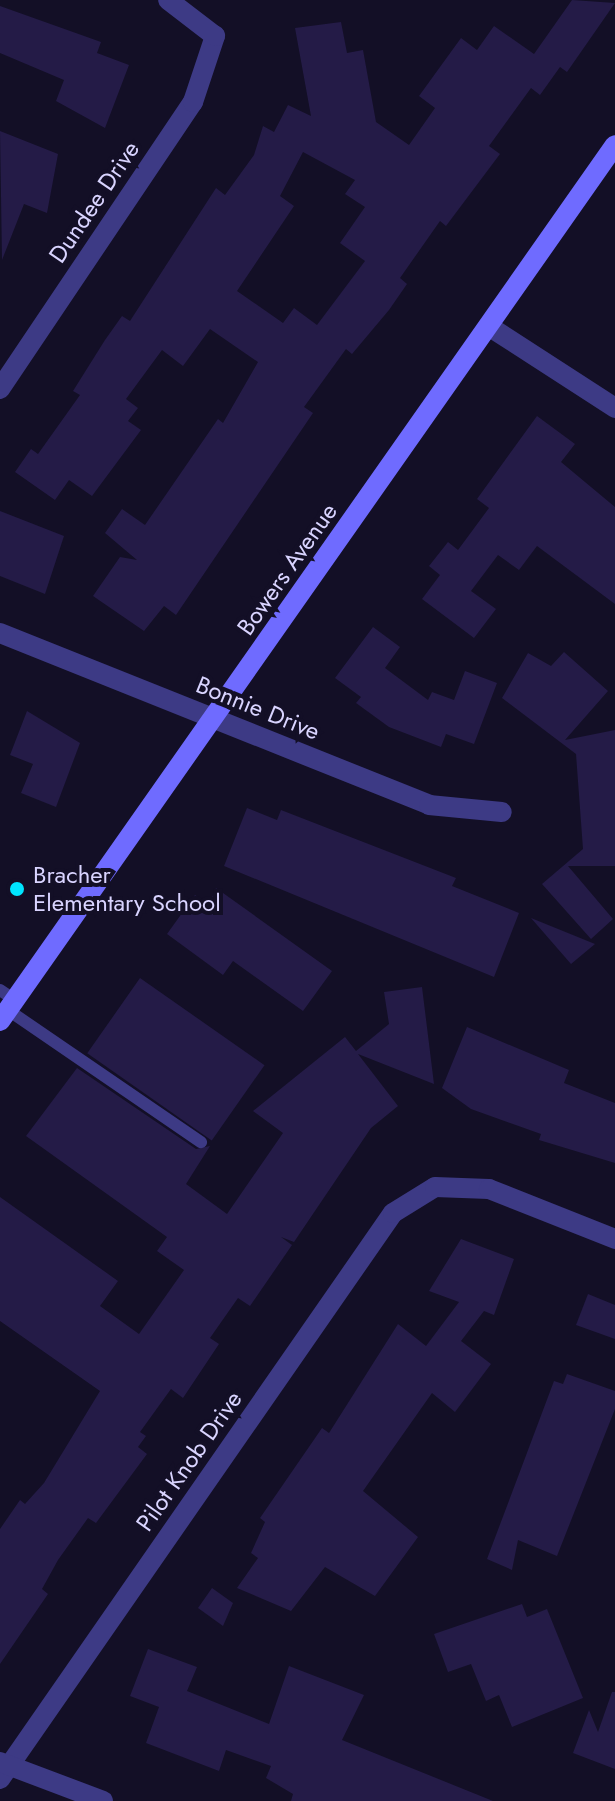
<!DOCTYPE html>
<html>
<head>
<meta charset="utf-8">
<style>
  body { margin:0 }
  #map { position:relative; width:615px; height:1801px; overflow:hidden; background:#130f26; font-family:Jost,sans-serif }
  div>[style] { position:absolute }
  .building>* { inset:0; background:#241b47; transform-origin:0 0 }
  .service>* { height:12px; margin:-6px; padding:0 6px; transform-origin:6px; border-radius:6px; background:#3d3a85 }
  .minor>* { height:20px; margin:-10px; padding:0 10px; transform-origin:10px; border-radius:10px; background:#3d3a85 }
  .tertiary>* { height:20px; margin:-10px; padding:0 10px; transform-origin:10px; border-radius:10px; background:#3d3a85 }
  .secondary>* { height:20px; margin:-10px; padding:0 10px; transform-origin:10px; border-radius:10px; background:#6f6bff }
  .dots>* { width:22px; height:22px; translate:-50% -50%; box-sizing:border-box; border:4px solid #130f26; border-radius:50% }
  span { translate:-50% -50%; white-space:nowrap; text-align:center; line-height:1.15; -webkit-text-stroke:8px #130f26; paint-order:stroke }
  .street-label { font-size:24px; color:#d9d4ff }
  .poi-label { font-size:24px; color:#d9d4ff }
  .left { translate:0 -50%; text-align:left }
</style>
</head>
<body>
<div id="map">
  <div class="building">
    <div style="clip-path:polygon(evenodd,572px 0,615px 3px,567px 72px,560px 67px,540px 95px,531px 88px,489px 146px,500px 154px,446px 226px,440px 221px,400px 278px,407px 284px,389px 310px,352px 354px,346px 349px,304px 407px,313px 413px,176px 615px,164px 606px,144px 631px,93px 596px,120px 557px,137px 560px,105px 533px,122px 509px,145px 525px,218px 419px,223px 423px,258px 362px,210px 329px,183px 366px,162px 350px,126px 399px,138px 408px,128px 421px,141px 430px,92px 496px,69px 480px,55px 500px,15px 472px,31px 449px,38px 454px,80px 395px,73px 391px,105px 340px,122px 316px,130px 321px,216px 188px,225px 195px,254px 155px,263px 126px,274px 132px,288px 105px,311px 116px,295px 28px,341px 22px,347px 53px,363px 50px,376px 122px,409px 145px,435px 108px,419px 96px,461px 38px,477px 50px,494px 26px,534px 54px,572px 0,303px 152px,355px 180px,345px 194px,365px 207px,340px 243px,365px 261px,317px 325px,294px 308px,283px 323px,237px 291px,294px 206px,280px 196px,303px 152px)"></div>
    <div style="clip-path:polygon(0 6px,101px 42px,97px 53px,129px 65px,105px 128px,56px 101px,64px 80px,0 53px)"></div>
    <div style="clip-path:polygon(0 131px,58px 154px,47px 213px,24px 204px,2px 260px)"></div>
    <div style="clip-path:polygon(537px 416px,575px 444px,561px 462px,615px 507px,615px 604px,537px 546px,519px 570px,498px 555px,471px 591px,496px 609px,474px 638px,422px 599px,440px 575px,429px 566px,448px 542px,458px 550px,489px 508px,477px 499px)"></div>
    <div style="clip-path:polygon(0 511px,64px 536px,45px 594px,0 576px)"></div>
    <div style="clip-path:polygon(373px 627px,400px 647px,385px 668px,428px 700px,432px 692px,454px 700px,465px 671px,497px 683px,474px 744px,446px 734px,441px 747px,389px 727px,356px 703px,361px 697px,335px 678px)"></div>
    <div style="clip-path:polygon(564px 652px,608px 691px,565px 740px,615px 730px,615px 866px,568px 866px,613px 919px,591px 939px,542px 884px,583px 849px,576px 754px,502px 698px,528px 653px,551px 666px)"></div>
    <div style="clip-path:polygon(27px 711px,80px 743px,56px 807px,21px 793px,33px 764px,10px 755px)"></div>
    <div style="clip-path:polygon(247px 808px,277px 820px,281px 810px,456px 878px,452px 886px,519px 913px,494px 977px,224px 866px)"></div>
    <div style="clip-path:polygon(216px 888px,332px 971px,303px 1011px,233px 961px,223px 975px,167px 934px,195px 895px,209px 905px)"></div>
    <div style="clip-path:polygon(531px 918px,595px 944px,571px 964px)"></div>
    <div style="left:140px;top:978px;width:152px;height:92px;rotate:35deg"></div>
    <div style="clip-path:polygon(422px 987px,434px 1084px,358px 1054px,398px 1106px,371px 1128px,294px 1242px,281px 1237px,292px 1245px,250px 1306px,238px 1298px,210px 1338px,219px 1344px,183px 1398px,171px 1389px,140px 1432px,146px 1436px,138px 1447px,147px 1454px,96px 1523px,88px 1518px,58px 1560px,42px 1589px,48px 1594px,0 1664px,0 1529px,20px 1500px,25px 1504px,44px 1483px,100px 1391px,0 1321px,0 1197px,118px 1281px,100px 1306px,139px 1334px,184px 1270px,157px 1251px,167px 1237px,26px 1136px,77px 1068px,196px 1149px,210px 1146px,186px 1184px,227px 1214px,283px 1133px,253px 1111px,345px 1037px,356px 1051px,389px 1024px,384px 992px)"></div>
    <div style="clip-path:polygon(467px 1027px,569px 1070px,564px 1083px,615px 1103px,615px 1163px,539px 1140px,541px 1134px,471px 1109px,442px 1088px)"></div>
    <div style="clip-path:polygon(461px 1239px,514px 1259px,494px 1315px,484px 1311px,461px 1341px,491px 1364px,455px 1412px,432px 1393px,363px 1491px,418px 1537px,375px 1596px,325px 1567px,291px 1611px,237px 1588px,258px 1558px,251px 1553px,265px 1522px,260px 1518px,322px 1428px,329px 1433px,398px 1324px,426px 1346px,459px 1302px,429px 1291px)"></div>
    <div style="clip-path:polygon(588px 1294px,615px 1305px,615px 1339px,576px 1325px)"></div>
    <div style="clip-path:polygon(567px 1374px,615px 1391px,615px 1409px,557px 1556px,518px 1540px,512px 1570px,487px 1559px,554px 1381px,563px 1384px)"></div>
    <div style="clip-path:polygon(212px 1588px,233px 1603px,223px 1626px,198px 1608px)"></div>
    <div style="clip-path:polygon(522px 1604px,527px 1617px,547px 1609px,583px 1698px,512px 1727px,499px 1695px,486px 1701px,471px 1664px,448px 1672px,434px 1634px)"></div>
    <div style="clip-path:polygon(148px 1649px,197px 1667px,187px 1691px,269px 1724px,289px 1666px,364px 1695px,342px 1740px,493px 1801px,291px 1801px,293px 1794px,266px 1778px,271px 1766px,226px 1750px,219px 1771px,146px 1743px,159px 1707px,130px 1696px)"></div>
    <div style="clip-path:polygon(612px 1692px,615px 1692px,615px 1769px,573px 1753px,589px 1710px,598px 1732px)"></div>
  </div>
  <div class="service">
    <div style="left:0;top:990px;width:18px;rotate:34deg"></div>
    <div style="left:8px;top:1010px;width:234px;rotate:34.4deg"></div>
  </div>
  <div class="minor">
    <div style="left:490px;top:327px;width:149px;rotate:32.9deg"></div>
    <div style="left:0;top:389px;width:346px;rotate:-56.1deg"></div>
    <div style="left:193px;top:102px;width:70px;rotate:-71.6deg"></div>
    <div style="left:215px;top:36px;width:59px;rotate:-142.5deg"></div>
    <div style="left:0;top:633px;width:462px;rotate:21.8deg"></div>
    <div style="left:429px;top:805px;width:73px;rotate:5.5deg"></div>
    <div style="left:0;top:1779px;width:689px;rotate:-55.23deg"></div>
    <div style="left:393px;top:1213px;width:49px;rotate:-31.8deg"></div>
    <div style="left:435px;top:1187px;width:54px;rotate:2.1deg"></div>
    <div style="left:489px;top:1189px;width:136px;rotate:21.6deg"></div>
  </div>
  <div class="tertiary">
    <div style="left:0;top:1762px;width:110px;rotate:20.7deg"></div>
  </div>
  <div class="secondary">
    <div style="left:0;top:1021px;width:1070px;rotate:-54.93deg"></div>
  </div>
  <div class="dots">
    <div style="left:17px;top:889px;background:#00e5ff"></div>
  </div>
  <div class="street-label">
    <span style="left:94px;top:202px;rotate:-56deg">Dundee Drive</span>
    <span style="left:287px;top:569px;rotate:-55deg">Bowers Avenue</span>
    <span style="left:258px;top:708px;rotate:22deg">Bonnie Drive</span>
    <span style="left:189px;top:1461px;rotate:-55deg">Pilot Knob Drive</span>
  </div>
  <div class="poi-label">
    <span class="left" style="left:33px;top:889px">Bracher<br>Elementary School</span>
  </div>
</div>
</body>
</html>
